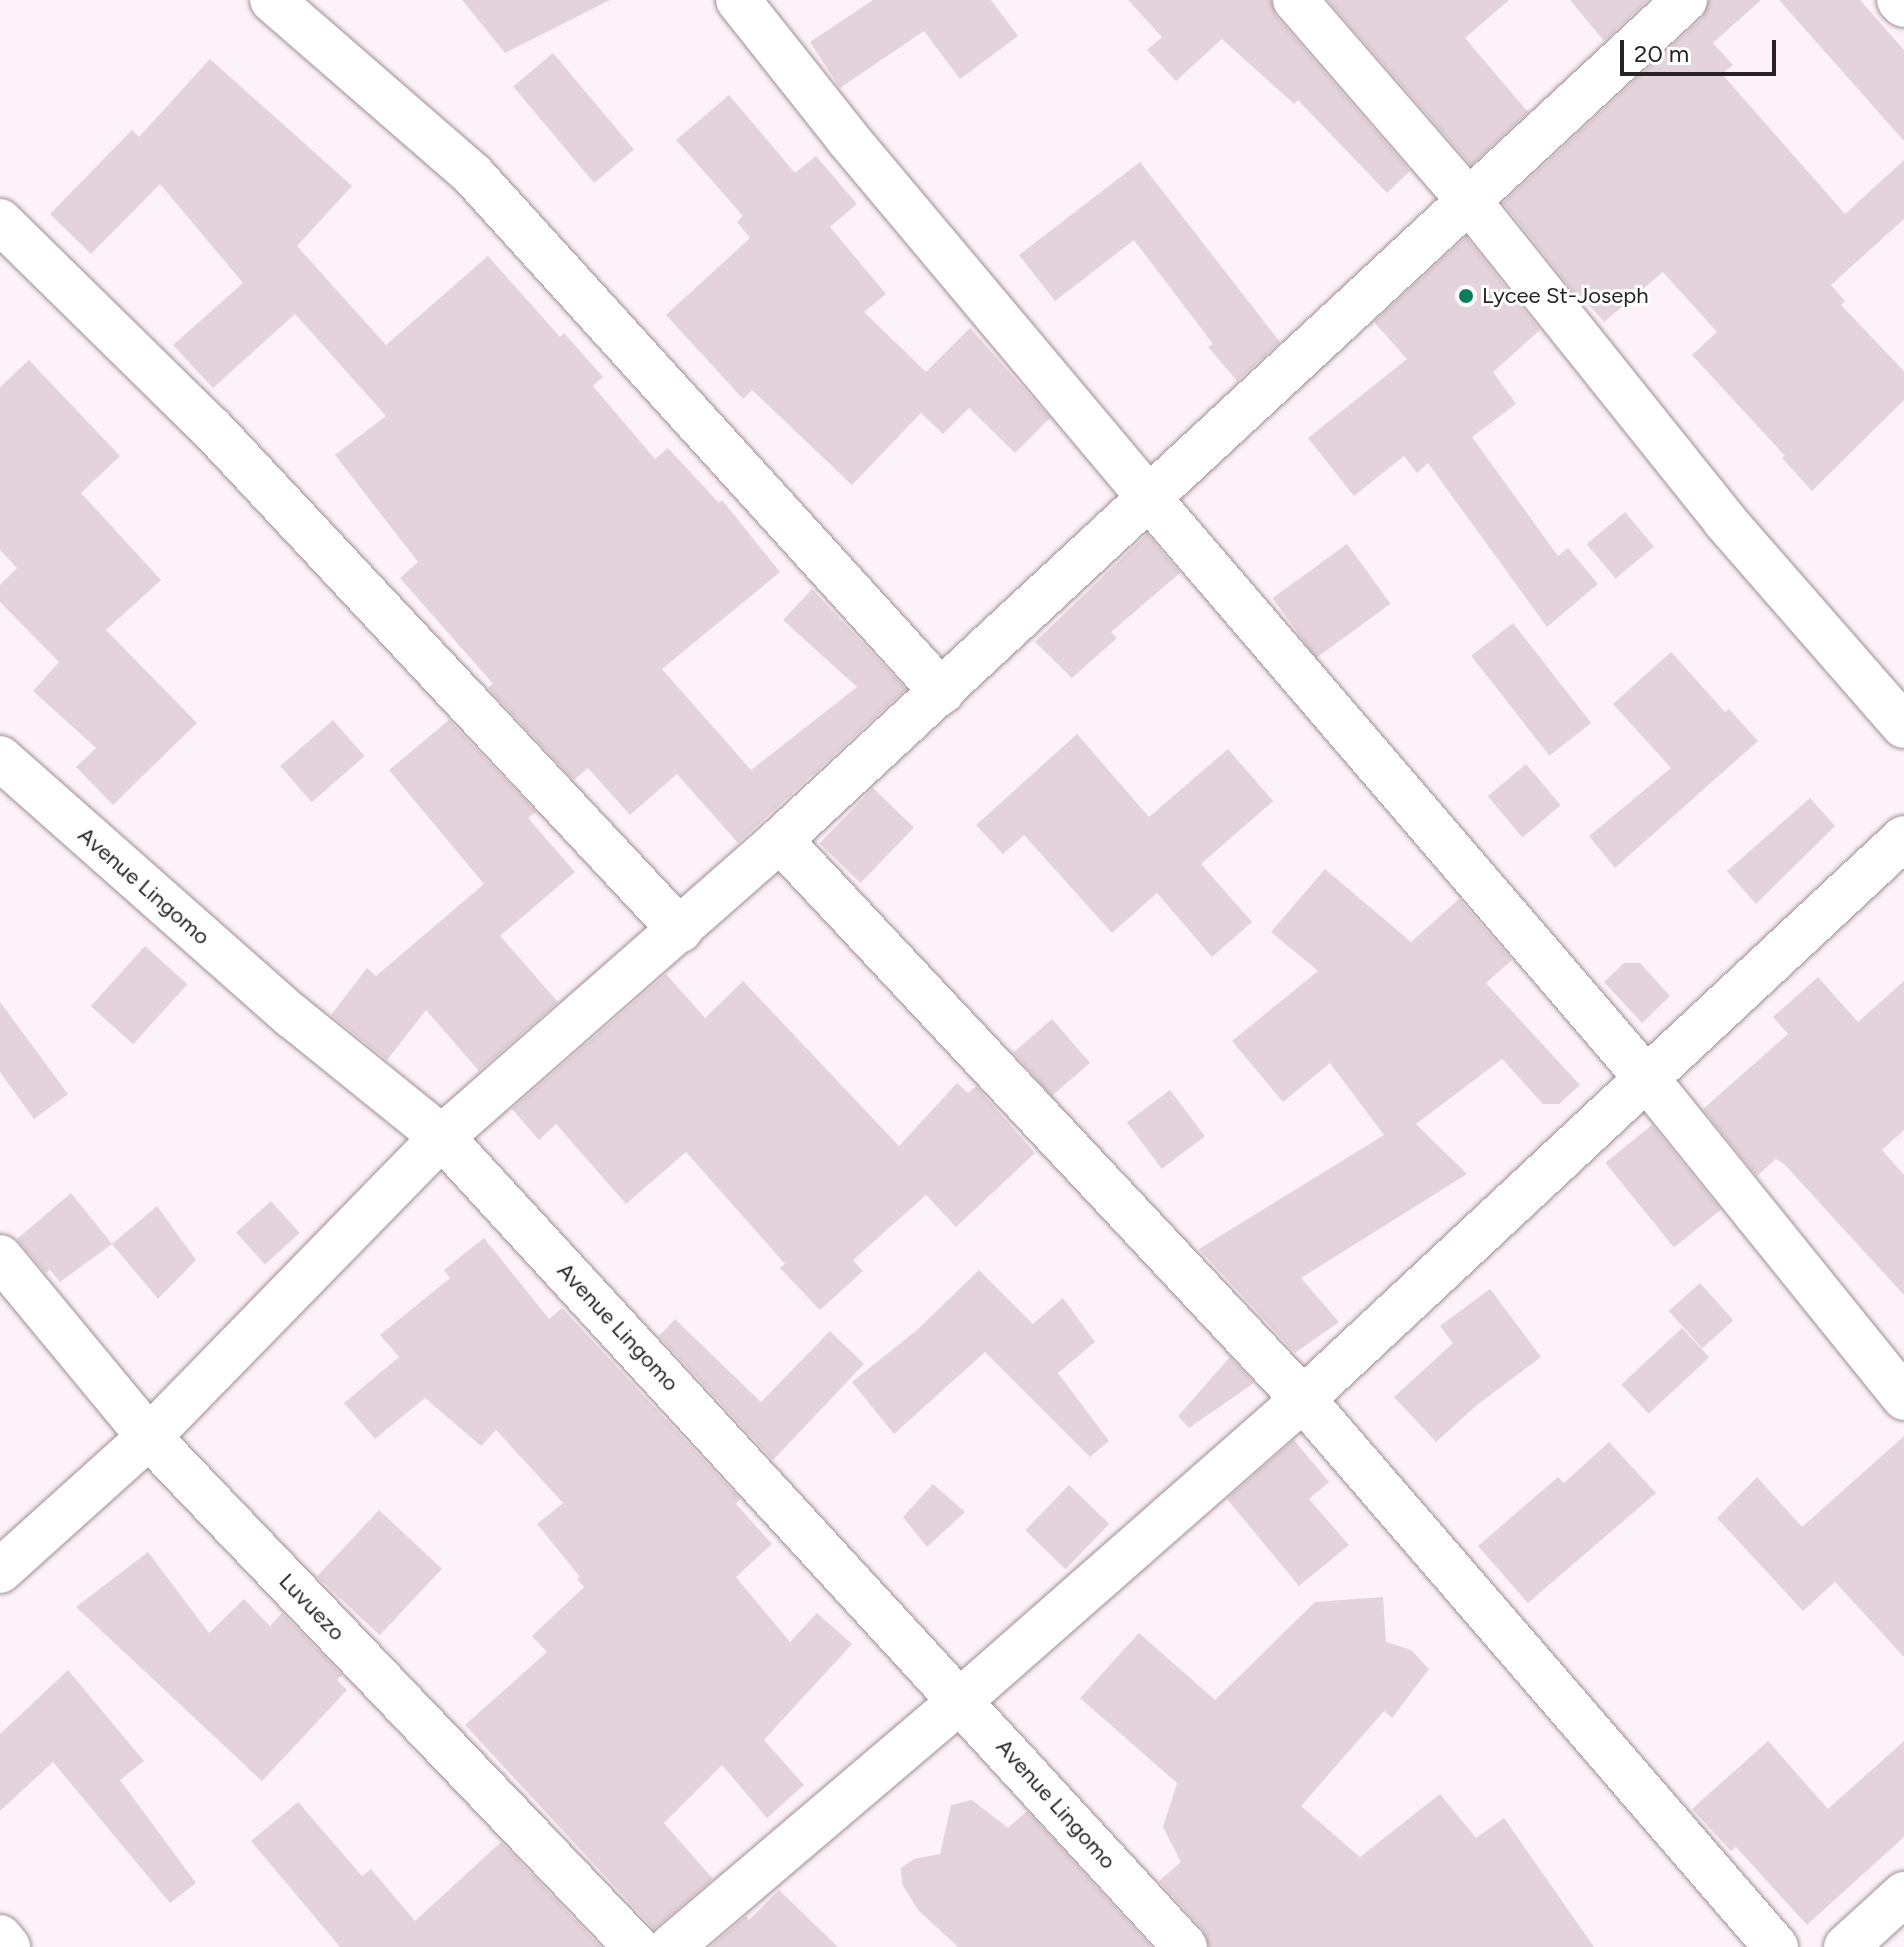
<!DOCTYPE html>
<html>
<head>
<meta charset="utf-8">
<style>
  body { margin:0 }
  #map { position:relative; width:1904px; height:1947px; overflow:hidden; background:#fdf2f7; font-family:Figtree,sans-serif }
  div>[style] { position:absolute }
  .building>* { inset:0; background:#e5d3dc; transform-origin:0 0 }
  .roads { filter:drop-shadow(0 0 2px #9e8d96) drop-shadow(0 0 2px #9e8d96) }
  .minor>* { height:44px; margin:-22px; padding:0 22px; transform-origin:22px; border-radius:22px; background:#fff }
  .dots>* { width:22px; height:22px; translate:-50% -50%; box-sizing:border-box; border:4px solid #fff; border-radius:50% }
  span { translate:-50% -50%; white-space:nowrap; text-align:center; line-height:1.15; -webkit-text-stroke:6px #fff; paint-order:stroke }
  .poi-label { font-size:22px; color:#282225 }
  .left { translate:0 -50%; text-align:left }
  .street-label { font-size:22px; color:#282225 }
  .scale { position:absolute; left:1620px; top:40px; width:156px; height:36px; box-sizing:border-box; border:4px solid #282225; border-top:0; padding-left:10px; font-size:24px; line-height:28px; white-space:nowrap; color:#282225; -webkit-text-stroke:6px #fff; paint-order:stroke }
</style>
</head>
<body>
<div id="map">
  <div class="building">
    <div style="clip-path:polygon(462px 0,610px 0,505px 53px)"></div>
    <div style="clip-path:polygon(873px 0,991px 0,1018px 36px,960px 79px,924px 31px,840px 88px,810px 42px)"></div>
    <div style="clip-path:polygon(1128px 0,1271px 0,1276px 16px,1410px 171px,1387px 193px,1298px 100px,1294px 104px,1222px 39px,1176px 81px,1147px 50px,1162px 37px)"></div>
    <div style="clip-path:polygon(1328px 0,1509px 0,1465px 38px,1528px 112px,1471px 165px)"></div>
    <div style="clip-path:polygon(1570px 0,1648px 0,1604px 41px)"></div>
    <div style="clip-path:polygon(1709px 0,1761px 0,1713px 43px,1733px 65px,1722px 74px,1845px 214px,1904px 160px,1904px 219px,1831px 285px,1845px 301px,1841px 305px,1904px 371px,1904px 400px,1812px 491px,1782px 458px,1785px 456px,1692px 355px,1717px 332px,1663px 272px,1604px 322px,1580px 295px,1578px 297px,1503px 203px,1702px 18px)"></div>
    <div style="clip-path:polygon(1779px 0,1860px 0,1904px 50px,1904px 141px)"></div>
    <div style="left:553px;top:53px;width:126px;height:52px;rotate:50deg"></div>
    <div style="clip-path:polygon(210px 59px,352px 186px,297px 246px,386px 345px,488px 256px,560px 337px,564px 333px,603px 377px,593px 386px,655px 459px,668px 448px,719px 503px,722px 500px,780px 572px,662px 669px,751px 770px,857px 687px,783px 620px,812px 589px,906px 689px,738px 843px,677px 774px,630px 815px,588px 768px,574px 780px,488px 688px,493px 684px,400px 578px,418px 562px,335px 455px,386px 416px,295px 314px,213px 388px,173px 345px,243px 283px,160px 184px,91px 254px,50px 214px,132px 130px,139px 137px)"></div>
    <div style="clip-path:polygon(729px 95px,795px 173px,816px 156px,857px 204px,830px 227px,886px 294px,864px 312px,926px 372px,970px 328px,1050px 418px,1015px 453px,969px 408px,943px 434px,921px 413px,852px 485px,752px 390px,743px 399px,666px 315px,750px 238px,737px 222px,743px 216px,676px 140px)"></div>
    <div style="clip-path:polygon(1140px 162px,1280px 342px,1237px 381px,1208px 347px,1213px 344px,1134px 240px,1055px 301px,1019px 255px)"></div>
    <div style="clip-path:polygon(1466px 237px,1540px 330px,1493px 372px,1516px 404px,1472px 437px,1558px 556px,1568px 548px,1598px 584px,1547px 627px,1428px 463px,1417px 473px,1404px 456px,1354px 496px,1308px 438px,1407px 359px,1374px 322px)"></div>
    <div style="clip-path:polygon(29px 360px,120px 456px,81px 493px,161px 580px,106px 630px,197px 723px,113px 805px,76px 767px,96px 748px,33px 691px,59px 662px,0 602px,0 585px,17px 568px,0 550px,0 387px)"></div>
    <div style="left:1625px;top:512px;width:45px;height:50px;rotate:50deg"></div>
    <div style="clip-path:polygon(1147px 534px,1180px 573px,1111px 632px,1117px 638px,1072px 678px,1035px 642px)"></div>
    <div style="left:1347px;top:544px;width:74px;height:92px;rotate:54deg"></div>
    <div style="left:1513px;top:623px;width:127px;height:53px;rotate:52deg"></div>
    <div style="clip-path:polygon(1671px 652px,1725px 712px,1729px 709px,1758px 741px,1615px 868px,1589px 836px,1671px 768px,1613px 704px)"></div>
    <div style="left:333px;top:720px;width:48px;height:70px;rotate:49deg"></div>
    <div style="clip-path:polygon(449px 720px,536px 812px,528px 818px,575px 872px,500px 936px,558px 1002px,479px 1071px,426px 1010px,387px 1060px,331px 1015px,367px 968px,376px 976px,484px 884px,389px 770px)"></div>
    <div style="clip-path:polygon(1077px 734px,1149px 817px,1228px 749px,1273px 801px,1201px 864px,1252px 922px,1212px 957px,1157px 893px,1112px 933px,1024px 835px,1003px 854px,976px 825px)"></div>
    <div style="left:1526px;top:764px;width:54px;height:50px;rotate:50deg"></div>
    <div style="left:873px;top:788px;width:57px;height:77px;rotate:44deg"></div>
    <div style="clip-path:polygon(1810px 798px,1835px 826px,1756px 904px,1727px 871px)"></div>
    <div style="clip-path:polygon(1325px 869px,1411px 942px,1459px 899px,1512px 960px,1486px 983px,1580px 1085px,1559px 1104px,1543px 1104px,1502px 1059px,1416px 1124px,1467px 1174px,1301px 1278px,1339px 1322px,1295px 1353px,1199px 1249px,1384px 1135px,1330px 1063px,1283px 1102px,1232px 1041px,1318px 971px,1271px 932px)"></div>
    <div style="left:145px;top:946px;width:57px;height:81px;rotate:42deg"></div>
    <div style="clip-path:polygon(1624px 963px,1640px 963px,1670px 996px,1642px 1023px,1604px 982px)"></div>
    <div style="clip-path:polygon(666px 974px,705px 1018px,743px 981px,899px 1146px,957px 1083px,968px 1093px,976px 1086px,1035px 1153px,956px 1227px,926px 1195px,853px 1260px,863px 1271px,820px 1310px,780px 1268px,785px 1264px,686px 1152px,626px 1204px,556px 1124px,539px 1140px,512px 1109px)"></div>
    <div style="clip-path:polygon(1818px 977px,1858px 1022px,1904px 981px,1904px 1130px,1882px 1150px,1904px 1175px,1904px 1295px,1785px 1165px,1776px 1159px,1757px 1176px,1703px 1109px,1788px 1034px,1773px 1017px)"></div>
    <div style="clip-path:polygon(0 1002px,68px 1094px,34px 1119px,0 1072px)"></div>
    <div style="left:1052px;top:1019px;width:58px;height:51px;rotate:49deg"></div>
    <div style="left:1170px;top:1090px;width:58px;height:54px;rotate:53deg"></div>
    <div style="left:1652px;top:1125px;width:109px;height:60px;rotate:51deg"></div>
    <div style="clip-path:polygon(71px 1193px,112px 1244px,60px 1282px,50px 1270px,46px 1273px,17px 1239px)"></div>
    <div style="left:271px;top:1201px;width:43px;height:47px;rotate:48deg"></div>
    <div style="clip-path:polygon(157px 1206px,196px 1260px,158px 1299px,112px 1244px)"></div>
    <div style="clip-path:polygon(484px 1238px,549px 1319px,562px 1308px,740px 1499px,736px 1504px,772px 1544px,736px 1577px,790px 1642px,817px 1613px,852px 1644px,764px 1740px,804px 1785px,767px 1818px,722px 1765px,664px 1823px,713px 1879px,654px 1929px,465px 1725px,547px 1652px,532px 1636px,584px 1587px,577px 1579px,580px 1577px,537px 1524px,563px 1503px,496px 1430px,481px 1446px,425px 1398px,375px 1439px,344px 1403px,399px 1357px,380px 1335px,450px 1278px,444px 1270px)"></div>
    <div style="clip-path:polygon(979px 1270px,1033px 1324px,1063px 1298px,1095px 1342px,1058px 1373px,1109px 1441px,1090px 1457px,985px 1352px,894px 1434px,852px 1382px,917px 1330px)"></div>
    <div style="left:1700px;top:1283px;width:50px;height:42px;rotate:48deg"></div>
    <div style="clip-path:polygon(1490px 1289px,1541px 1357px,1477px 1405px,1436px 1442px,1394px 1397px,1453px 1343px,1440px 1326px)"></div>
    <div style="clip-path:polygon(675px 1319px,761px 1402px,830px 1331px,864px 1364px,773px 1460px,659px 1336px)"></div>
    <div style="left:1682px;top:1328px;width:40px;height:83px;rotate:47deg"></div>
    <div style="clip-path:polygon(1230px 1357px,1254px 1383px,1189px 1428px,1178px 1416px)"></div>
    <div style="clip-path:polygon(1904px 1436px,1904px 1657px,1835px 1582px,1803px 1611px,1717px 1518px,1757px 1477px,1802px 1527px)"></div>
    <div style="clip-path:polygon(1294px 1440px,1329px 1482px,1309px 1499px,1349px 1545px,1299px 1586px,1227px 1499px)"></div>
    <div style="clip-path:polygon(1609px 1442px,1656px 1493px,1528px 1603px,1478px 1546px,1558px 1477px,1564px 1483px)"></div>
    <div style="clip-path:polygon(933px 1484px,965px 1512px,927px 1547px,903px 1517px)"></div>
    <div style="left:1069px;top:1485px;width:56px;height:63px;rotate:44deg"></div>
    <div style="left:379px;top:1510px;width:86px;height:91px;rotate:43deg"></div>
    <div style="clip-path:polygon(148px 1552px,209px 1633px,244px 1599px,270px 1626px,282px 1613px,342px 1675px,337px 1680px,347px 1690px,262px 1781px,76px 1607px)"></div>
    <div style="clip-path:polygon(1383px 1597px,1386px 1642px,1411px 1650px,1429px 1669px,1392px 1718px,1384px 1711px,1301px 1806px,1360px 1857px,1440px 1794px,1476px 1838px,1504px 1818px,1594px 1947px,1209px 1947px,1203px 1930px,1159px 1881px,1181px 1862px,1163px 1827px,1177px 1783px,1080px 1698px,1139px 1633px,1215px 1700px,1315px 1602px)"></div>
    <div style="clip-path:polygon(68px 1670px,144px 1761px,120px 1780px,196px 1883px,170px 1903px,53px 1762px,0 1811px,0 1734px)"></div>
    <div style="clip-path:polygon(1768px 1741px,1828px 1809px,1904px 1741px,1904px 1837px,1807px 1925px,1736px 1847px,1731px 1851px,1692px 1809px)"></div>
    <div style="clip-path:polygon(972px 1800px,1008px 1828px,1027px 1811px,1151px 1947px,958px 1947px,918px 1910px,902px 1884px,901px 1868px,914px 1859px,940px 1854px,951px 1805px)"></div>
    <div style="clip-path:polygon(298px 1802px,362px 1876px,371px 1869px,415px 1921px,501px 1842px,601px 1947px,340px 1947px,251px 1841px)"></div>
    <div style="clip-path:polygon(779px 1890px,838px 1947px,710px 1947px,746px 1916px,749px 1920px)"></div>
  </div>
  <div class="roads">
    <div class="minor">
      <div style="left:272px;top:0;width:267px;rotate:41deg"></div>
      <div style="left:473px;top:175px;width:698px;rotate:47.79deg"></div>
      <div style="left:738px;top:0;width:177px;rotate:51.6deg"></div>
      <div style="left:848px;top:139px;width:467px;rotate:50deg"></div>
      <div style="left:1148px;top:497px;width:767px;rotate:49.39deg"></div>
      <div style="left:1647px;top:1079px;width:410px;rotate:51.1deg"></div>
      <div style="left:1295px;top:0;width:266px;rotate:49.1deg"></div>
      <div style="left:1469px;top:201px;width:410px;rotate:51.3deg"></div>
      <div style="left:1725px;top:521px;width:272px;rotate:48.9deg"></div>
      <div style="left:1899px;top:0;width:7px;rotate:45deg"></div>
      <div style="left:0;top:221px;width:297px;rotate:44.5deg"></div>
      <div style="left:212px;top:429px;width:686px;rotate:46.95deg"></div>
      <div style="left:0;top:758px;width:390px;rotate:41.5deg"></div>
      <div style="left:292px;top:1016px;width:193px;rotate:38.9deg"></div>
      <div style="left:442px;top:1137px;width:1099px;rotate:47.47deg"></div>
      <div style="left:780px;top:840px;width:766px;rotate:46.91deg"></div>
      <div style="left:1303px;top:1399px;width:724px;rotate:49.2deg"></div>
      <div style="left:0;top:1257px;width:234px;rotate:50.4deg"></div>
      <div style="left:149px;top:1437px;width:705px;rotate:46.32deg"></div>
      <div style="left:0;top:1571px;width:200px;rotate:-42deg"></div>
      <div style="left:149px;top:1437px;width:419px;rotate:-45.7deg"></div>
      <div style="left:442px;top:1137px;width:450px;rotate:-41.3deg"></div>
      <div style="left:780px;top:840px;width:1235px;rotate:-42.87deg"></div>
      <div style="left:0;top:1937px;width:13px;rotate:51deg"></div>
      <div style="left:671px;top:1947px;width:382px;rotate:-40.4deg"></div>
      <div style="left:962px;top:1699px;width:454px;rotate:-41.3deg"></div>
      <div style="left:1303px;top:1399px;width:822px;rotate:-43.03deg"></div>
      <div style="left:1846px;top:1947px;width:79px;rotate:-42.4deg"></div>
    </div>
  </div>
  <div class="dots">
    <div style="left:1466px;top:296px;background:#077f5d"></div>
  </div>
  <div class="poi-label">
    <span class="left" style="left:1482px;top:296px">Lycee St-Joseph</span>
  </div>
  <div class="street-label">
    <span style="left:144px;top:886px;rotate:41deg">Avenue Lingomo</span>
    <span style="left:618px;top:1327px;rotate:47deg">Avenue Lingomo</span>
    <span style="left:312px;top:1607px;rotate:46deg">Luvuezo</span>
    <span style="left:1056px;top:1804px;rotate:48deg">Avenue Lingomo</span>
  </div>
  <div class="scale">20 m</div>
</div>
</body>
</html>
